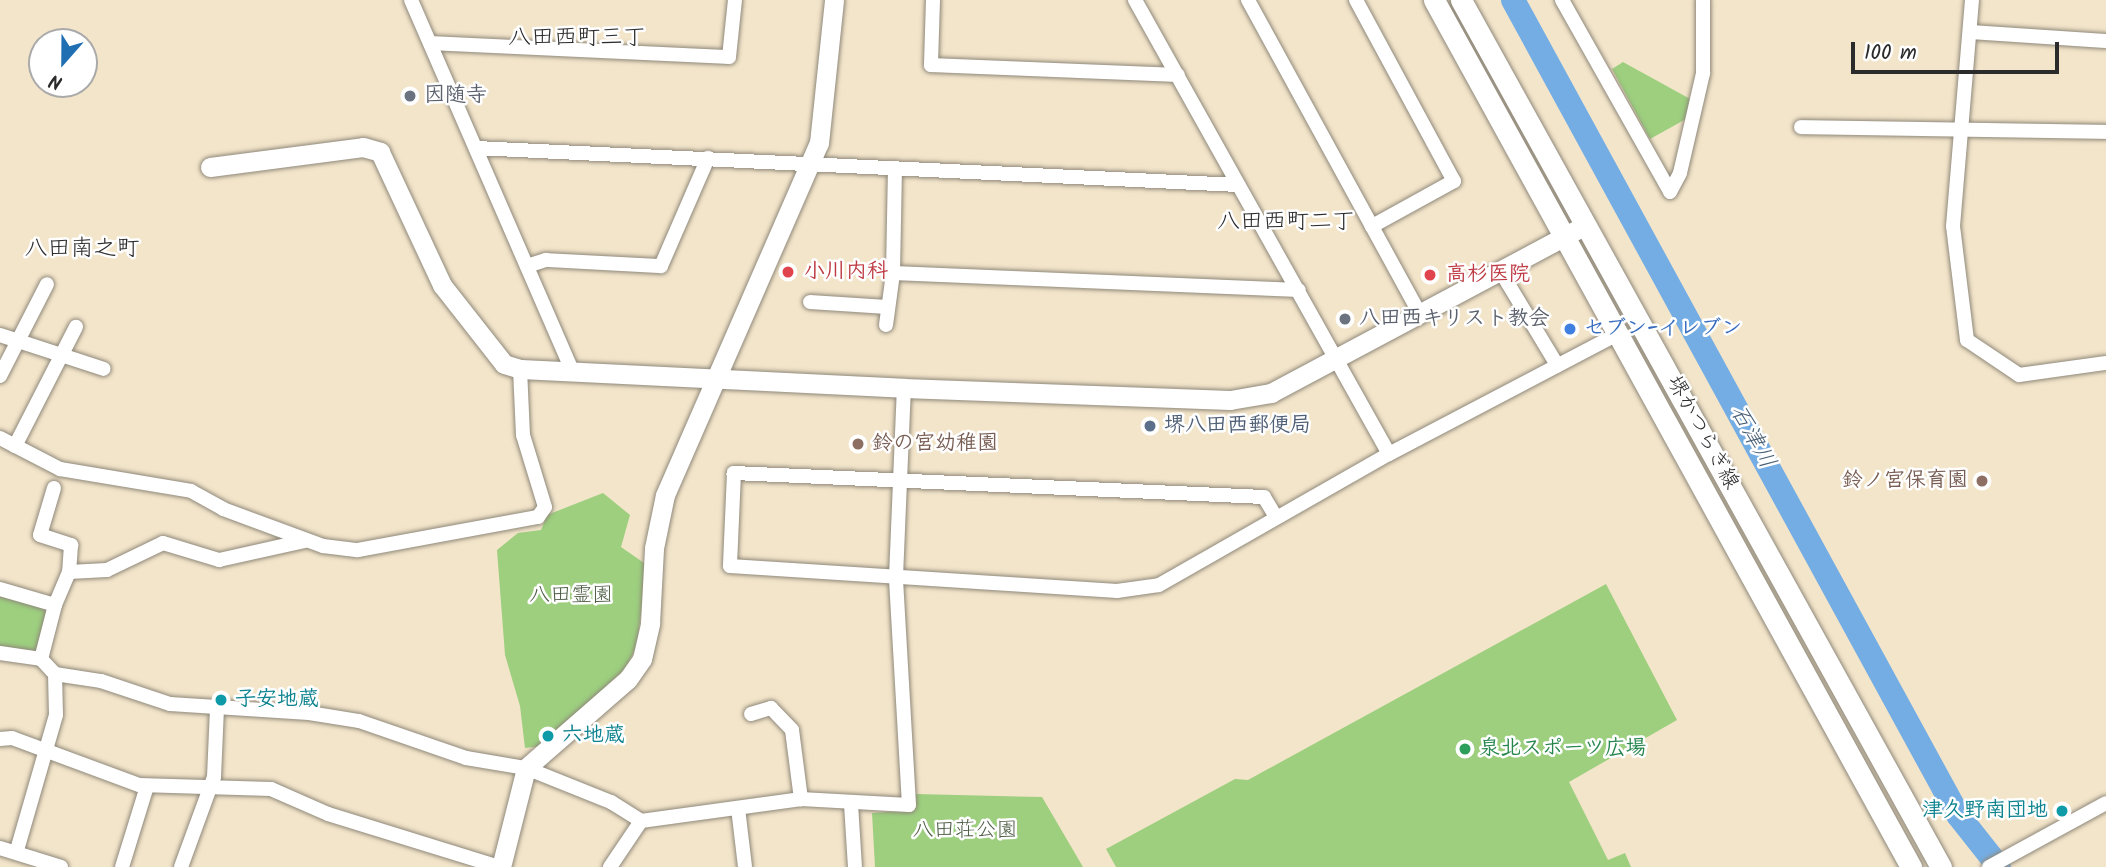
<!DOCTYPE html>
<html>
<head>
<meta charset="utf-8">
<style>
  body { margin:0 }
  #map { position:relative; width:2106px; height:867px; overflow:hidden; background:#f3e5ca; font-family:Kalam,"Klee One",sans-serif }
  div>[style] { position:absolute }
  .green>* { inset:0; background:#9dcf7f }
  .river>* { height:24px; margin:-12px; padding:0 12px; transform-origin:12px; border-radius:12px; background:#74ade4 }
  .roads { filter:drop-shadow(0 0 2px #8f887a) drop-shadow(0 0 2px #8f887a) }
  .street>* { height:14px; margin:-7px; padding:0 7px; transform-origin:7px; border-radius:7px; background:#fff }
  .secondary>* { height:19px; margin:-9.5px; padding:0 9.5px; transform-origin:9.5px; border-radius:9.5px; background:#fff }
  .primary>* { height:21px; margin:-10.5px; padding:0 10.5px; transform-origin:10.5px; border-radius:10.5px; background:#fff }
  .dots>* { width:19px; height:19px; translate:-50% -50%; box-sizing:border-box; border:4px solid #fff; border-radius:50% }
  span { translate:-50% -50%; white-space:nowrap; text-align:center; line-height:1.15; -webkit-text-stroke:5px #fff; paint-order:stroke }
  .worship-label { font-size:21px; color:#5b616d; font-weight:700 }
  .left { translate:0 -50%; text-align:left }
  .health-label { font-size:21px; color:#be3a42; font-weight:700 }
  .shop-label { font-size:21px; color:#366cbe; font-weight:700 }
  .service-label { font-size:21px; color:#4e5e75; font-weight:700 }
  .street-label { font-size:21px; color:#2b2b2b }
  .education-label { font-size:21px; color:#785e54; font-weight:700 }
  .right { translate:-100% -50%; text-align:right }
  .park-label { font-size:21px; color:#4d5c44 }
  .culture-label { font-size:21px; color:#0d838f; font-weight:700 }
  .leisure-label { font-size:21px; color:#27864d; font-weight:700 }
  .neighbourhood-label { font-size:23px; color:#2b2b2b }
  .water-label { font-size:23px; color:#485f75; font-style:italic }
  .north { position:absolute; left:28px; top:28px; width:70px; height:70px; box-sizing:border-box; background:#fff; border:2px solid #aaa; border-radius:50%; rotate:201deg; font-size:19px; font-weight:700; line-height:28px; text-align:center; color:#2b2b2b }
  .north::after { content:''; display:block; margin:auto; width:24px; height:32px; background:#1f6fb2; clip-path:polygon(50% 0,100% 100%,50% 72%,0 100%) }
  .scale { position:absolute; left:1851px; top:42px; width:208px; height:32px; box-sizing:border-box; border:4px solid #2b2b2b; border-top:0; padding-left:9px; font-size:21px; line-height:24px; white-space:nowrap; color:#2b2b2b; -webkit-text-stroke:5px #fff; paint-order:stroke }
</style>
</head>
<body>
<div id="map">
  <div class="green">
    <div style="clip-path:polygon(1623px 62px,1692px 100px,1686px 119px,1650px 139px,1612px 69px)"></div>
    <div style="clip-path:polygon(603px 493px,630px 515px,621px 547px,647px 565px,637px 645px,626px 668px,541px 746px,525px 748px,520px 706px,505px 655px,497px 550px,518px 533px,541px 530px,547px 515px)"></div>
    <div style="clip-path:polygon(1606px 584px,1677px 720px,1569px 782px,1608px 860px,1625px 853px,1631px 867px,1116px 867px,1106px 849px,1235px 779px,1248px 780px)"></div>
    <div style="clip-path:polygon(0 595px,44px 609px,47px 615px,40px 651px,0 648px)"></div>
    <div style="clip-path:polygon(916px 794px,1042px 797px,1083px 867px,875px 867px,872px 813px,915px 810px)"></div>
  </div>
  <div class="river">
    <div style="left:1513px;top:0;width:929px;rotate:61.36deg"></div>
    <div style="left:1958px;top:815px;width:66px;rotate:51.7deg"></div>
  </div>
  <div class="roads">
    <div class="street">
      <div style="left:411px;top:0;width:404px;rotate:66.5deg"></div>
      <div style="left:933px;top:0;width:65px;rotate:91.8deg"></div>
      <div style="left:931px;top:65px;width:247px;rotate:2.3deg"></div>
      <div style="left:1135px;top:0;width:520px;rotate:60.77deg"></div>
      <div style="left:1248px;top:0;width:354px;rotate:61.3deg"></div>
      <div style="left:1356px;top:0;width:206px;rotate:61.6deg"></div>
      <div style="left:1454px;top:181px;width:94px;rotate:151.2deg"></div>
      <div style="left:1562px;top:0;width:220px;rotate:60.6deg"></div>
      <div style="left:1972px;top:0;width:227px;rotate:94.8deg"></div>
      <div style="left:1953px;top:226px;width:115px;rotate:83deg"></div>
      <div style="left:1967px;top:340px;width:63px;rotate:33.9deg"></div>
      <div style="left:2019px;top:375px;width:88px;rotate:-7.9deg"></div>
      <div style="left:1970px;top:32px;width:136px;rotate:3.8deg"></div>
      <div style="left:431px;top:43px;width:298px;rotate:2.7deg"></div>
      <div style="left:729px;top:57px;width:57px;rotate:-84deg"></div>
      <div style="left:1801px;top:127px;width:305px;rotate:0.9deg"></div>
      <div style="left:476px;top:148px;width:762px;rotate:2.78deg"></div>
      <div style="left:895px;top:168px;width:105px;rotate:91.1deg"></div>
      <div style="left:893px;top:273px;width:406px;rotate:2.4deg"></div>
      <div style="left:1670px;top:192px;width:21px;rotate:-62deg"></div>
      <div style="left:1680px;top:173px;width:103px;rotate:-77deg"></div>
      <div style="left:1703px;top:73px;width:73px;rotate:-90deg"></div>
      <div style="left:527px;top:266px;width:20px;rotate:-18deg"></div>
      <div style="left:546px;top:260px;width:115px;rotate:3deg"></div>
      <div style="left:661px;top:266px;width:118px;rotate:-66.5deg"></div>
      <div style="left:1501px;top:272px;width:109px;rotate:58.9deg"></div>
      <div style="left:810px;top:302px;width:77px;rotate:3.7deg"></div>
      <div style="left:886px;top:325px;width:52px;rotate:-82.3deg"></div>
      <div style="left:0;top:335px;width:109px;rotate:18.1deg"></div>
      <div style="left:0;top:376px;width:103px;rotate:-62.9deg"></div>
      <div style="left:0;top:438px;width:68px;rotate:27.3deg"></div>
      <div style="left:60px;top:469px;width:133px;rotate:9.5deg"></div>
      <div style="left:191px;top:491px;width:37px;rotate:29deg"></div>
      <div style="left:223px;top:509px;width:107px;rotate:20.3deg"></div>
      <div style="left:323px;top:546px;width:35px;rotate:7deg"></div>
      <div style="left:358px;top:550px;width:183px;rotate:-10.4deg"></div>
      <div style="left:538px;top:517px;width:12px;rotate:-55deg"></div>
      <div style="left:545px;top:507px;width:75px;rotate:-107deg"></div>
      <div style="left:523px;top:435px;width:66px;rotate:-92.6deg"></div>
      <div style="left:15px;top:446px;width:134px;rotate:-62.9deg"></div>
      <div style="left:54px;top:488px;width:49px;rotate:106.6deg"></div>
      <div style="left:40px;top:535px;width:33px;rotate:18deg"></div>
      <div style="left:71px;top:545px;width:27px;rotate:94deg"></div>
      <div style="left:69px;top:572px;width:36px;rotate:113deg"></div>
      <div style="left:1276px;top:517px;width:23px;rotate:-121deg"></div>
      <div style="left:1264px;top:497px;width:531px;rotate:-177.41deg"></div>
      <div style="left:734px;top:473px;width:93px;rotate:92.5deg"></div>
      <div style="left:730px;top:566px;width:388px;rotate:3.7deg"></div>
      <div style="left:1117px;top:591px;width:42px;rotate:-8.1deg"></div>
      <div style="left:1159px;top:585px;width:265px;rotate:-29.7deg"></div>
      <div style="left:1389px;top:454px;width:259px;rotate:-27.7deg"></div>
      <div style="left:69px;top:572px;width:38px;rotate:-3deg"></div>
      <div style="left:107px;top:570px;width:62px;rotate:-25.7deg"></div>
      <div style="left:163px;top:543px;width:59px;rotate:16.9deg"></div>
      <div style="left:219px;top:560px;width:88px;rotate:-12.5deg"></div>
      <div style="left:0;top:589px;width:57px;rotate:16.2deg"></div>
      <div style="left:55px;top:605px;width:56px;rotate:104.5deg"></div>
      <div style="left:0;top:653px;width:41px;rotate:8.3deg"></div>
      <div style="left:41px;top:659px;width:21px;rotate:47deg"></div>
      <div style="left:55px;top:674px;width:41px;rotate:88.6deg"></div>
      <div style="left:56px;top:715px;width:141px;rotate:106.1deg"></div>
      <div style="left:55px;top:674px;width:47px;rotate:8.7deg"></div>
      <div style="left:101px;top:681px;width:73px;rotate:18.4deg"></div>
      <div style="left:170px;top:704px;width:139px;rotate:3.7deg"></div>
      <div style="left:309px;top:713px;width:51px;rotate:9.1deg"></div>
      <div style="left:359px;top:721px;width:113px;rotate:19.1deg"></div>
      <div style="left:466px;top:758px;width:61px;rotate:9.5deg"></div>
      <div style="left:526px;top:768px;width:92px;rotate:21.8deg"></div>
      <div style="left:611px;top:802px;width:36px;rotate:32deg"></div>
      <div style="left:641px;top:821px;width:162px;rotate:-7.8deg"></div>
      <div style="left:801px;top:799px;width:108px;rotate:3.2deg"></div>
      <div style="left:909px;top:805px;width:228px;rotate:-93.3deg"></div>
      <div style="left:896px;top:577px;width:189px;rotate:-87.6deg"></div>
      <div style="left:751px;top:714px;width:21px;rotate:-17deg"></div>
      <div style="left:771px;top:708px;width:30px;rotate:46deg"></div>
      <div style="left:792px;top:730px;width:70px;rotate:82.6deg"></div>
      <div style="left:0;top:739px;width:12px;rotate:-5deg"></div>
      <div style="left:12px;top:738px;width:135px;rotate:20.3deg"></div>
      <div style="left:139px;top:785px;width:132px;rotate:1.7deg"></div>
      <div style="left:271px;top:789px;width:62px;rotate:23.7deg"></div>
      <div style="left:328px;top:814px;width:179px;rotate:17.2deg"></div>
      <div style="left:851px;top:804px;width:63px;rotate:86.4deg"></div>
      <div style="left:738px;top:808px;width:59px;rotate:83.2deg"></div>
      <div style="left:0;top:848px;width:64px;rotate:17.3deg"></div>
      <div style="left:122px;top:867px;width:85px;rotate:-72.8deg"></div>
      <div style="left:181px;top:867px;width:96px;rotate:-69.9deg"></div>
      <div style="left:214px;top:777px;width:70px;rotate:-87.5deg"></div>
      <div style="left:610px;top:867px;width:55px;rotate:-56deg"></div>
      <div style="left:1989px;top:867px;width:133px;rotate:-28.7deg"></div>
    </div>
    <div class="secondary">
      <div style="left:210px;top:167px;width:154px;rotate:-7.4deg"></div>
      <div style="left:363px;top:147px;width:18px;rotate:16deg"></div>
      <div style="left:380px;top:152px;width:147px;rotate:65deg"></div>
      <div style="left:442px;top:285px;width:100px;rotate:51.9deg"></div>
      <div style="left:504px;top:364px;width:17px;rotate:17deg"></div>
      <div style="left:520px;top:369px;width:384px;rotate:2.8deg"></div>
      <div style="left:904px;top:388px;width:326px;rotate:2.1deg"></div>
      <div style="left:1230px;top:400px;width:42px;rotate:-9.7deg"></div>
      <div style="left:1271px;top:393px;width:356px;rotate:-28.1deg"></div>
      <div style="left:501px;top:867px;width:102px;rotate:-75.8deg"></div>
      <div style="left:526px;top:768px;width:135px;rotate:-41.1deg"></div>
      <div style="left:628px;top:679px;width:24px;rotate:-55deg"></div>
      <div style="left:642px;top:659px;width:37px;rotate:-77deg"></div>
      <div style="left:650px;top:623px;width:75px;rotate:-86.9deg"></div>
      <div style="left:654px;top:548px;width:54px;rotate:-78.3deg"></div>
      <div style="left:665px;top:495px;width:384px;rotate:-66.4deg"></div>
      <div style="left:819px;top:143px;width:144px;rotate:-84deg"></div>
    </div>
    <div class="primary">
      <div style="left:1434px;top:0;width:990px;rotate:61.18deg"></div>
      <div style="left:1461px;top:0;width:991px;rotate:61.03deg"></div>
    </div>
  </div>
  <div class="dots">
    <div style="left:410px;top:96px;background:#6b7280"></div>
    <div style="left:788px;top:272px;background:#e0444e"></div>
    <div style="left:1430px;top:275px;background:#e0444e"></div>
    <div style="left:1345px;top:319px;background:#6b7280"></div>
    <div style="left:1570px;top:329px;background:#3f7fe0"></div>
    <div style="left:1150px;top:426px;background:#5c6f8a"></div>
    <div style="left:858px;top:444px;background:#8d6e63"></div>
    <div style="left:1982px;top:481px;background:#8d6e63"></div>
    <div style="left:221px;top:700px;background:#0f9aa8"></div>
    <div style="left:548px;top:736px;background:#0f9aa8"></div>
    <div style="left:1465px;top:749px;background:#2e9e5b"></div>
    <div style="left:2062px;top:811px;background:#0f9aa8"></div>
  </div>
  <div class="worship-label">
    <span class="left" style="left:424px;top:96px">因随寺</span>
    <span class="left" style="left:1359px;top:319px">八田西キリスト教会</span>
  </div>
  <div class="health-label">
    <span class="left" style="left:804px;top:272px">小川内科</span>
    <span class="left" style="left:1446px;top:275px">高杉医院</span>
  </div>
  <div class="shop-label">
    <span class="left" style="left:1584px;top:329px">セブン-イレブン</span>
  </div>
  <div class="service-label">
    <span class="left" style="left:1164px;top:426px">堺八田西郵便局</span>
  </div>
  <div class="street-label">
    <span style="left:1702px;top:433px;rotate:61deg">堺かつらぎ線</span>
  </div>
  <div class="education-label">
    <span class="left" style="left:872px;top:444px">鈴の宮幼稚園</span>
    <span class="right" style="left:1968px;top:481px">鈴ノ宮保育園</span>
  </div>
  <div class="park-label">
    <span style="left:571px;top:596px">八田霊園</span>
    <span style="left:965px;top:831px">八田荘公園</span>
  </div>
  <div class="culture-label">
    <span class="left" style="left:235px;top:700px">子安地蔵</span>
    <span class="left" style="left:562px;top:736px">六地蔵</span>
    <span class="right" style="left:2048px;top:811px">津久野南団地</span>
  </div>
  <div class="leisure-label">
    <span class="left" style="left:1479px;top:749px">泉北スポーツ広場</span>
  </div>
  <div class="neighbourhood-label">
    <span style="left:577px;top:38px">八田西町三丁</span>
    <span style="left:1286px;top:222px">八田西町二丁</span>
    <span style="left:82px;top:249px">八田南之町</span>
  </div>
  <div class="water-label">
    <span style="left:1752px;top:437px;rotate:61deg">石津川</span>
  </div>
  <div class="north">N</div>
  <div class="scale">100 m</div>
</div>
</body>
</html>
